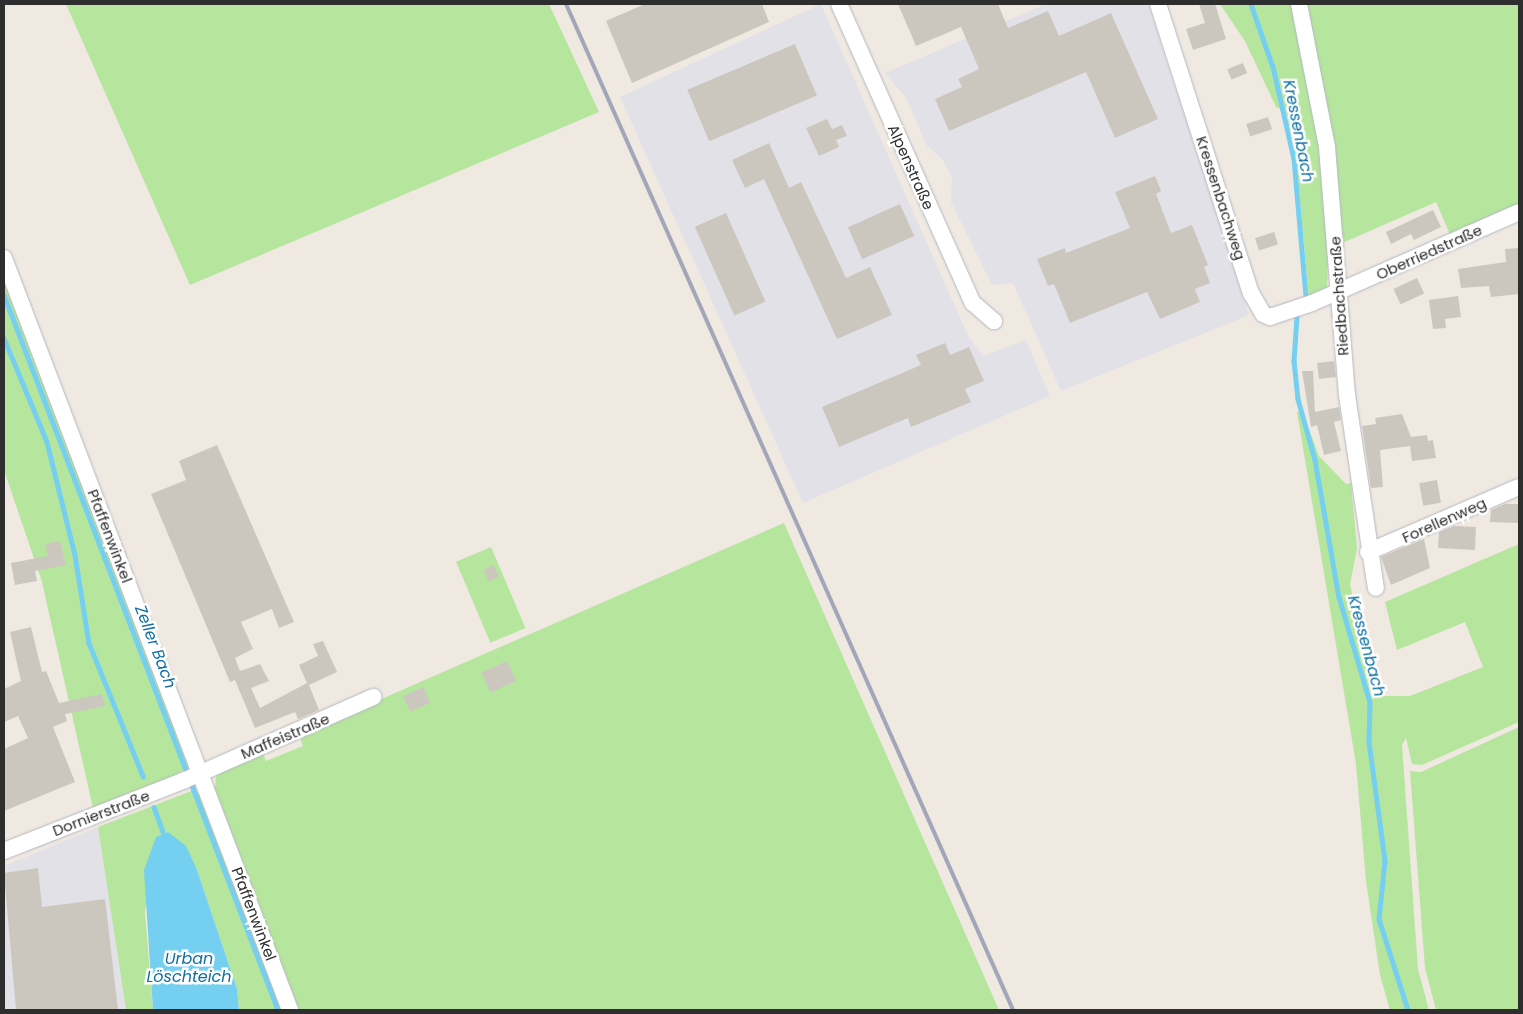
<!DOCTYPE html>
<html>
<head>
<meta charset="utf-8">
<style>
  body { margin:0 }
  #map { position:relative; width:1523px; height:1014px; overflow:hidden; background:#efe9e1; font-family:Poppins,sans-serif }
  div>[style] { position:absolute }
  .industrial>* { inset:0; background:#e3e1e8 }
  .green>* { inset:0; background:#b6e59e; transform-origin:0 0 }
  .water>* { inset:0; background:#75cff0 }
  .stream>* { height:4.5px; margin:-2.25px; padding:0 2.25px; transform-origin:2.25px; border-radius:2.25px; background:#75cff0 }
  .building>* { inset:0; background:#cbc7bf; transform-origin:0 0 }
  .roads { filter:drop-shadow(0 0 1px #b4b7c1) drop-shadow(0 0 1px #b4b7c1) }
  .minor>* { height:16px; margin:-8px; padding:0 8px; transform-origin:8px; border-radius:8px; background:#fff }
  .rail>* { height:4px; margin:-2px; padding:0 2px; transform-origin:2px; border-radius:2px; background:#a3a6b8 }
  span { translate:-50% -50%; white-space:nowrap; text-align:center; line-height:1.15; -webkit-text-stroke:5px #fff; paint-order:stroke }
  .street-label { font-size:15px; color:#2e2e2e }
  .water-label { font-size:16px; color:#0d6fa3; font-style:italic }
  .frame { position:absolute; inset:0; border:5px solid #2e2e2e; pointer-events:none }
</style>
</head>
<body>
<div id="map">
  <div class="industrial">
    <div style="clip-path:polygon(821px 4px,968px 336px,983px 356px,1026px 340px,1050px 396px,803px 503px,620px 97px)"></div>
    <div style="clip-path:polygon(1046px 4px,1148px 4px,1249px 315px,1061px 391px,1013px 283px,992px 285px,951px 202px,952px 178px,943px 160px,927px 146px,906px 98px,885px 73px)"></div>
    <div style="clip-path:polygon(98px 827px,126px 1010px,4px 1010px,4px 866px)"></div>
  </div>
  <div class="green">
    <div style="clip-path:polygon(66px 4px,549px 4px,599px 112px,190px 285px)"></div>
    <div style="clip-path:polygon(1220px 4px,1293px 4px,1320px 136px,1328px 256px,1327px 289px,1309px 299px,1296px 155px,1286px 111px,1276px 107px,1245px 41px)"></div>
    <div style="clip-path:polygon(1304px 4px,1519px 4px,1519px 207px,1451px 237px,1436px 202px,1340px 244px)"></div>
    <div style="clip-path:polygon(4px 267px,189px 766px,168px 780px,93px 808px,42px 582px,4px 470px)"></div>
    <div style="clip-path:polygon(1302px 411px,1319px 456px,1346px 484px,1351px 483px,1357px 548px,1350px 585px,1371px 670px,1383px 696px,1410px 696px,1483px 667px,1465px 622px,1397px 650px,1385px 602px,1519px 544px,1519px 722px,1422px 765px,1412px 764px,1406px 738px,1402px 745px,1418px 969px,1429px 1010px,1390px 1010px,1380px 975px,1366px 881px,1356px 764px,1297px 412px)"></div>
    <div style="clip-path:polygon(784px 523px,999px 1010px,299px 1010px,215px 789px,216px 775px,262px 751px,266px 761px,303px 746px,299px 735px)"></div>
    <div style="left:491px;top:547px;width:88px;height:38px;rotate:67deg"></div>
    <div style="clip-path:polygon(1519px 727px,1519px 1010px,1436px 1010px,1425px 968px,1410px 771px,1421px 772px)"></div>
    <div style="clip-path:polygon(194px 790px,199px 793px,282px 1010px,239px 1010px,237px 989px,197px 870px,168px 832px,156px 837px,145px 913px,153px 1010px,126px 1010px,98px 827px)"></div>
  </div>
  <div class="water">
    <div style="clip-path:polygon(168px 832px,186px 846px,197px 870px,237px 989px,239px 1010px,153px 1010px,144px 870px,156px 837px)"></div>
  </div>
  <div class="stream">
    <div style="left:1251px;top:4px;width:67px;rotate:70.8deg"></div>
    <div style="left:1273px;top:67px;width:94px;rotate:77.1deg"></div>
    <div style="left:1294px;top:159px;width:139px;rotate:85deg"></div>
    <div style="left:4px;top:295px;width:766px;rotate:69.03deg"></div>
    <div style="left:1297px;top:317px;width:44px;rotate:93.9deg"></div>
    <div style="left:1294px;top:361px;width:38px;rotate:84deg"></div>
    <div style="left:1298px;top:399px;width:63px;rotate:74.4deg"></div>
    <div style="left:1315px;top:460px;width:139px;rotate:80.1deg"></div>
    <div style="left:1339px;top:597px;width:109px;rotate:73.6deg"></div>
    <div style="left:1370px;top:702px;width:40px;rotate:91.4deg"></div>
    <div style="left:1369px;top:742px;width:120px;rotate:82.3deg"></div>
    <div style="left:1385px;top:861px;width:58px;rotate:95.9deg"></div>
    <div style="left:1379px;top:919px;width:96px;rotate:72.3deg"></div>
    <div style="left:4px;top:338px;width:113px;rotate:67.5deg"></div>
    <div style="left:47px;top:442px;width:116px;rotate:76.1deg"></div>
    <div style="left:75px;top:555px;width:89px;rotate:81deg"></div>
    <div style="left:89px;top:643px;width:144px;rotate:67.9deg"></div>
    <div style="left:154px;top:807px;width:29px;rotate:70deg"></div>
  </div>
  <div class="building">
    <div style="clip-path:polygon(645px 4px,762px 4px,769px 22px,632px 83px,606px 21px)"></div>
    <div style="clip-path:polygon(898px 4px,998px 4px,1008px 28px,1048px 11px,1059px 36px,1111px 13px,1158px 119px,1115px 138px,1086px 72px,949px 131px,935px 99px,962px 87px,958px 79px,979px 69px,961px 27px,916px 46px)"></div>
    <div style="clip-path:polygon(1199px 4px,1215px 4px,1226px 39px,1193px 50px,1186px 29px,1205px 23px)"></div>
    <div style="left:795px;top:44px;width:56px;height:117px;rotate:67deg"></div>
    <div style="left:1243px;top:63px;width:11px;height:17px;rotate:68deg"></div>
    <div style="left:1268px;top:117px;width:13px;height:23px;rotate:72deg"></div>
    <div style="clip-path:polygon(827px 119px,832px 129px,842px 125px,847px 136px,836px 140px,839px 147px,819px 156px,806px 128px)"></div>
    <div style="clip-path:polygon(769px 143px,789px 188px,801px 182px,846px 278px,870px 267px,892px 315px,837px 339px,764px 179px,745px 188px,732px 160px)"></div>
    <div style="clip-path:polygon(1155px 176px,1161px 191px,1156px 194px,1171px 233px,1192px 225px,1208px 265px,1204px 267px,1210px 283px,1195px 289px,1200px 302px,1160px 319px,1147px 292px,1070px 323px,1054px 284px,1048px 286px,1037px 259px,1065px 248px,1066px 253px,1130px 228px,1115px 192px)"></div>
    <div style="left:900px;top:204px;width:35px;height:57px;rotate:66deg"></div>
    <div style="clip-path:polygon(1433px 210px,1441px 227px,1414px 240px,1411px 234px,1391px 244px,1386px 232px)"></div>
    <div style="left:726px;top:213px;width:97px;height:34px;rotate:66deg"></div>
    <div style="left:1274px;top:232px;width:13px;height:20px;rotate:72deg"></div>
    <div style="clip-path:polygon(1519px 248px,1519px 294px,1491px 297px,1489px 286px,1461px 288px,1458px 269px,1506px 262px,1505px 249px)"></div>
    <div style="left:1417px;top:278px;width:17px;height:26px;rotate:65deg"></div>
    <div style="clip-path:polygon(1458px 296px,1461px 317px,1445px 319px,1446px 328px,1433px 329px,1429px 300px)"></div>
    <div style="clip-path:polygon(945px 343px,950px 355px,969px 347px,984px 381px,965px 389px,971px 402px,911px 427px,908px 418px,839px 447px,822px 407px,921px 365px,916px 355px)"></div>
    <div style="left:1334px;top:361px;width:16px;height:17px;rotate:83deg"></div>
    <div style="clip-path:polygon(1302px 371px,1313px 371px,1315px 412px,1339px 407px,1341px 420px,1334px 422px,1341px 451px,1324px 455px,1317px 425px,1311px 427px)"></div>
    <div style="clip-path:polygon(1402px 414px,1411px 437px,1427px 435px,1428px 441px,1433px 440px,1436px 458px,1412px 461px,1410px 446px,1380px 450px,1383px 487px,1371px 488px,1362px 426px,1376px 424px,1375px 418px)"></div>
    <div style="clip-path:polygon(217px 445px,294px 622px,279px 628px,272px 609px,241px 622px,253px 649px,235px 658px,240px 671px,260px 664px,269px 681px,251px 688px,260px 708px,307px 683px,299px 665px,318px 656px,313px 644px,323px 641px,337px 672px,309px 685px,319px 710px,298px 719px,295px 712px,255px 728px,235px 680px,230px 682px,151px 494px,186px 480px,179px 461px)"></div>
    <div style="left:1437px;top:480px;width:23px;height:18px;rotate:80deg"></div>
    <div style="clip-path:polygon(1505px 504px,1519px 504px,1519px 523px,1490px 522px,1491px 510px)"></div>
    <div style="clip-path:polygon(1454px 526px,1476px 527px,1475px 550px,1438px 548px,1439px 532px)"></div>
    <div style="clip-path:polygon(1424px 539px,1430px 568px,1391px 585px,1381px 557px)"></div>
    <div style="clip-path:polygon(60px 541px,66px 565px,35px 571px,37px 581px,15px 585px,11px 563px,48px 556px,45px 544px)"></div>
    <div style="left:493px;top:565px;width:13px;height:11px;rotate:63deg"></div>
    <div style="clip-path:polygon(31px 627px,42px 672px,46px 671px,59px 703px,102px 694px,105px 706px,65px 714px,67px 721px,53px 727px,75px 782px,4px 811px,4px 749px,28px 738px,18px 716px,4px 722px,4px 689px,21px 681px,10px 632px)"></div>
    <div style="left:507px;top:661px;width:22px;height:28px;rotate:66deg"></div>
    <div style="left:423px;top:687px;width:17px;height:22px;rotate:65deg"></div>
    <div style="clip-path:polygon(38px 868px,42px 907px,105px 899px,118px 1010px,16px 1010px,4px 873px)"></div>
  </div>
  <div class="roads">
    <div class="minor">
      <div style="left:839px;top:4px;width:328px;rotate:65.9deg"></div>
      <div style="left:973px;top:303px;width:28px;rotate:41deg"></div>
      <div style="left:1158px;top:4px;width:304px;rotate:72.2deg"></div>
      <div style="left:1251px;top:293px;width:24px;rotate:60deg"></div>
      <div style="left:1263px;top:314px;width:8px;rotate:23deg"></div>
      <div style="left:1270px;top:317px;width:44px;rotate:-18.4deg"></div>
      <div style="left:1312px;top:303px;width:226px;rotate:-23.7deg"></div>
      <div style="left:1299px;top:4px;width:146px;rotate:78.9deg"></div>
      <div style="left:1327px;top:147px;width:249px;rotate:85.4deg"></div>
      <div style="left:1347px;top:395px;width:195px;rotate:81.5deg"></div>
      <div style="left:4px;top:258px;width:805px;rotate:69.18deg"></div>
      <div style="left:1368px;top:552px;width:164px;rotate:-23.3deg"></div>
      <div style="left:4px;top:851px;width:194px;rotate:-21.4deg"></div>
      <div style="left:185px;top:780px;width:206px;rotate:-23.8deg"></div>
    </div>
  </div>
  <div class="rail">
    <div style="left:566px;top:4px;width:1101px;rotate:66.04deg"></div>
  </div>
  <div class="street-label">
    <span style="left:911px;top:167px;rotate:66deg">Alpenstraße</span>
    <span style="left:1221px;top:198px;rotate:72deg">Kressenbachweg</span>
    <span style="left:1429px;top:252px;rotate:-24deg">Oberriedstraße</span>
    <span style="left:1339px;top:296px;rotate:-94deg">Riedbachstraße</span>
    <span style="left:1444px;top:520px;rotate:-24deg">Forellenweg</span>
    <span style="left:110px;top:536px;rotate:69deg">Pfaffenwinkel</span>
    <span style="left:285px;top:736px;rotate:-23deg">Maffeistraße</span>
    <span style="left:101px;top:813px;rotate:-21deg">Dornierstraße</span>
    <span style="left:254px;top:914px;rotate:69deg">Pfaffenwinkel</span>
  </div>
  <div class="water-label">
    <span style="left:1298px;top:131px;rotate:79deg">Kressenbach</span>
    <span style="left:1366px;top:646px;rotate:75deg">Kressenbach</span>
    <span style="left:155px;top:647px;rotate:69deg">Zeller Bach</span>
    <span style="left:189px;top:968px">Urban<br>Löschteich</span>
  </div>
  <div class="frame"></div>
</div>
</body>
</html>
